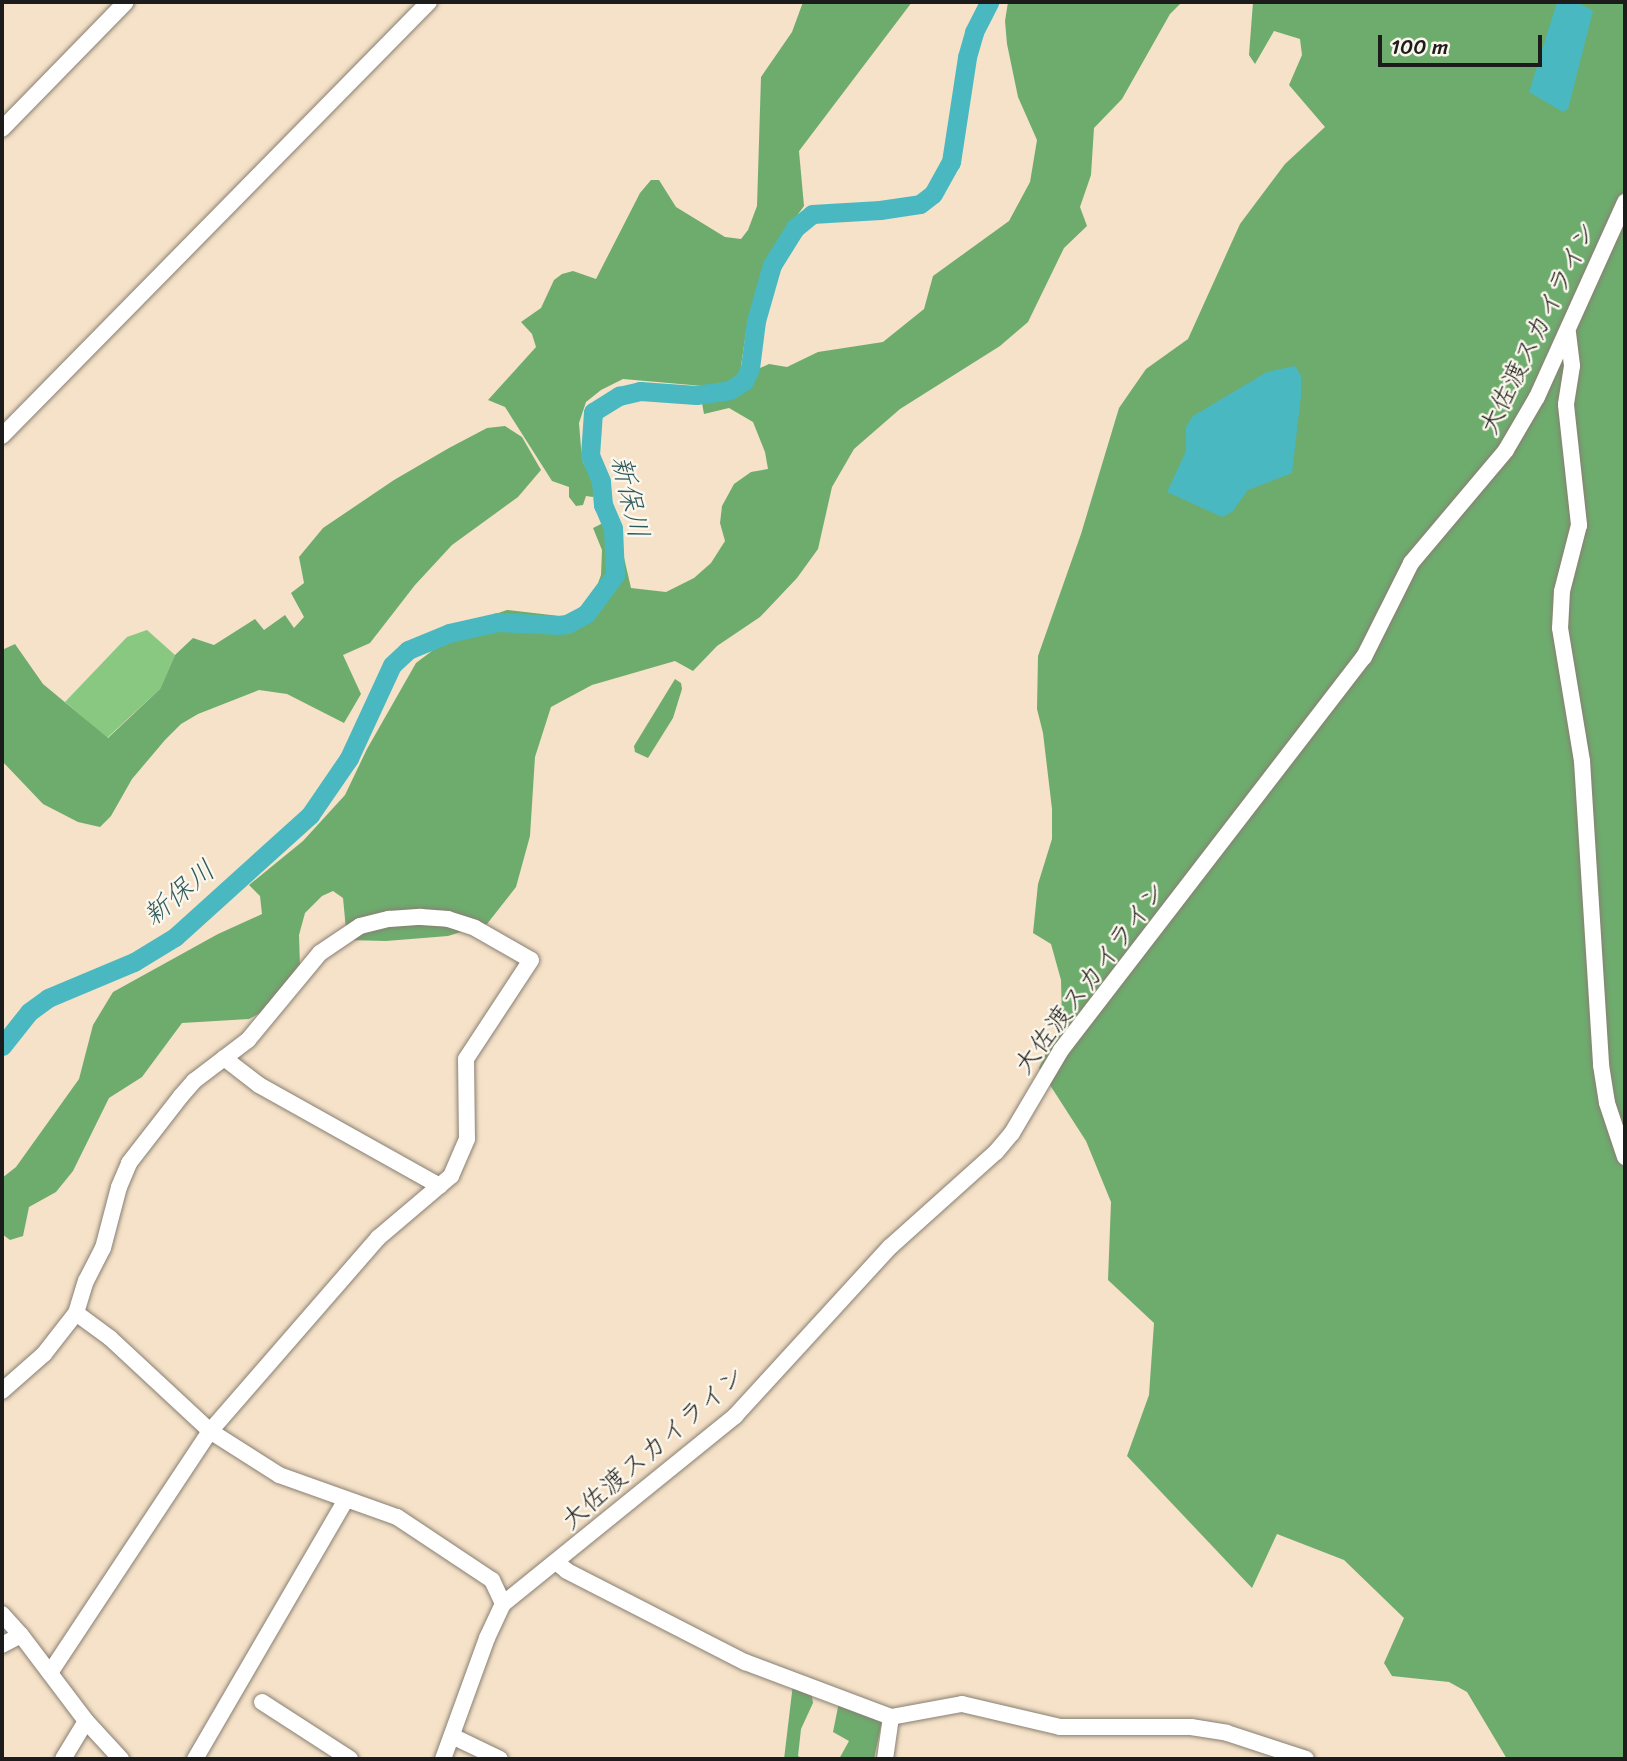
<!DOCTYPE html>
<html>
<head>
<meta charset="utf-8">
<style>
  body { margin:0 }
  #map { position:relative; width:1627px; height:1761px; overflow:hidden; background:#f5e2c8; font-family:Sriracha,"Klee One",sans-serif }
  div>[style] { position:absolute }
  .green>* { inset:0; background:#88c880 }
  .forest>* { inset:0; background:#6eac6e }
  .water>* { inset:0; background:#49b8c1 }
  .river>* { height:19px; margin:-9.5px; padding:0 9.5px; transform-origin:9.5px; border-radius:9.5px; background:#49b8c1 }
  .roads { filter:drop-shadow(0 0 2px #887f72) drop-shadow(0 0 2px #887f72) }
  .minor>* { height:16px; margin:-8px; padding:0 8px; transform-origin:8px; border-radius:8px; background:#fff }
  span { translate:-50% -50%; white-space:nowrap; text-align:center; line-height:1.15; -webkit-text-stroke:5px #fbf7ec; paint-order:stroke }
  .street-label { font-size:26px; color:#1c1c1c }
  .water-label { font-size:28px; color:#2e5a5e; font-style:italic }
  .frame { position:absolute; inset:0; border:4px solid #1c1c1c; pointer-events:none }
  .scale { position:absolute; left:1378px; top:35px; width:164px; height:32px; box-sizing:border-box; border:4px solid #1c1c1c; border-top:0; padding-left:9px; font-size:21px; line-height:24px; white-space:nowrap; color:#1c1c1c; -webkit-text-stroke:5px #fbf7ec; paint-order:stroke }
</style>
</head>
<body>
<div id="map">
  <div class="green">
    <div style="clip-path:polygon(147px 630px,175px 655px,160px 689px,107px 738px,65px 702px,127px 637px)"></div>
  </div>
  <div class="forest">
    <div style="clip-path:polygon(803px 2px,912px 2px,799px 151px,804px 206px,783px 235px,763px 274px,746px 332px,740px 373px,727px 383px,714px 387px,623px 379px,601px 390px,586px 402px,579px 423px,582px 460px,596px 488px,593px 497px,586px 496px,583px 505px,576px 506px,569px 497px,569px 487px,552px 481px,505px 407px,488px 400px,536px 347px,532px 334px,521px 322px,541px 308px,554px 280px,562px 274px,573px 271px,596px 279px,640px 193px,651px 180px,659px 180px,676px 207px,725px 237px,741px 239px,748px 230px,757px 206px,761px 77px,792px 32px)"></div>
    <div style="clip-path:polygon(1008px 2px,1182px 2px,1170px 14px,1122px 99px,1094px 128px,1091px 175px,1080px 207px,1087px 226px,1064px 248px,1028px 322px,1000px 346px,900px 409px,854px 449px,832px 487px,818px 549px,797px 578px,760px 617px,717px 646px,693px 671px,675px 661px,592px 685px,551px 707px,535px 757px,530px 836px,516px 887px,487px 924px,448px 936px,386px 941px,347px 940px,343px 898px,333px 891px,322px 896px,305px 913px,299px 935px,300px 966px,262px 1012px,249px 1019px,182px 1023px,142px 1077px,109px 1098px,73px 1171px,56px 1192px,29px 1207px,23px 1236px,10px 1240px,2px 1234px,2px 1178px,16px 1167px,79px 1079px,93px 1025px,113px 992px,218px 934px,262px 914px,260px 896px,249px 885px,303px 841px,345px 795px,367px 749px,416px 663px,469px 623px,507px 610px,568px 617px,593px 597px,601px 575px,602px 550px,593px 528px,605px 522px,617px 527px,631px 588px,666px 592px,694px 578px,711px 563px,725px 541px,720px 523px,722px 506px,734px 484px,751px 472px,768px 469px,765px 452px,753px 422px,729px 408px,704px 414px,702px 403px,730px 395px,748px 385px,758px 369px,769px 364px,787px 367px,818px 352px,883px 342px,924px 309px,933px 276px,1009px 221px,1030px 182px,1037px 140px,1018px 97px,1007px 44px,1005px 21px)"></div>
    <div style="clip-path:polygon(1253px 2px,1625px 2px,1625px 1759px,1507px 1759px,1467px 1692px,1449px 1682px,1392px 1676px,1384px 1663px,1404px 1618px,1344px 1560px,1277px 1534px,1252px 1588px,1127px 1456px,1149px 1395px,1154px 1323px,1108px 1280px,1111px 1202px,1086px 1141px,1039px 1068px,1062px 1021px,1061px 980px,1051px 944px,1033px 933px,1038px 884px,1052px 839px,1052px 809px,1043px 733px,1037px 709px,1038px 656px,1081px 534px,1119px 408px,1146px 369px,1188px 339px,1240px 224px,1285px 164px,1325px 127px,1289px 85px,1302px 55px,1300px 39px,1274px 31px,1255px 64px,1249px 55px)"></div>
    <div style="clip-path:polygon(505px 426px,522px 437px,541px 470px,518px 497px,452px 545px,415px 585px,370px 643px,343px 655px,361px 694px,344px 723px,287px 694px,259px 690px,198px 714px,181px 724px,165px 740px,132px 779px,111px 816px,100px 827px,78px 822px,43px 804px,2px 761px,2px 650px,15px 644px,43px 684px,108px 738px,160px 689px,175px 655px,193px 638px,214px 645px,255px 619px,264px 630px,285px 615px,294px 628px,304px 617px,291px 593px,304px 583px,299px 557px,323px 528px,394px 480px,449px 448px,487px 428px)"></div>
    <div style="clip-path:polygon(675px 679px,681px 683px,682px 689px,673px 718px,648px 758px,635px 752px,634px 746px)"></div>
    <div style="clip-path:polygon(793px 1684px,811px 1690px,813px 1703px,801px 1729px,798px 1756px,803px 1759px,784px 1759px)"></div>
    <div style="clip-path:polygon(839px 1702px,882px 1721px,874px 1759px,839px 1759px,849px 1741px,833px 1732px)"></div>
  </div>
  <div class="water">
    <div style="clip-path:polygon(1557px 2px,1577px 2px,1593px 11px,1568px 109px,1563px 112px,1529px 92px)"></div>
    <div style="clip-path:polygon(1295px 366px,1301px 376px,1301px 396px,1292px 473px,1248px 490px,1232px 512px,1222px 517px,1167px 492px,1186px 451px,1186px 427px,1193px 416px,1267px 372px)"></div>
  </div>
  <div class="river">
    <div style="left:2px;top:1046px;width:43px;rotate:-51.5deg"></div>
    <div style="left:29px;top:1012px;width:24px;rotate:-36deg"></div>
    <div style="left:48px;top:998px;width:93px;rotate:-22.7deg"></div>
    <div style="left:134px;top:962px;width:48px;rotate:-31.4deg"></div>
    <div style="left:175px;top:937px;width:182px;rotate:-42.1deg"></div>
    <div style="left:310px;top:815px;width:69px;rotate:-55.6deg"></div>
    <div style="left:349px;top:758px;width:102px;rotate:-65.2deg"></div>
    <div style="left:392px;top:665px;width:22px;rotate:-43deg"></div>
    <div style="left:408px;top:650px;width:44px;rotate:-22.5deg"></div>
    <div style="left:449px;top:633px;width:50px;rotate:-12.7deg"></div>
    <div style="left:498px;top:622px;width:60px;rotate:2.9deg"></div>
    <div style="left:558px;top:625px;width:9px;rotate:-6deg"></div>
    <div style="left:567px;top:624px;width:21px;rotate:-28deg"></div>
    <div style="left:586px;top:614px;width:49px;rotate:-53.4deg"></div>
    <div style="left:615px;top:575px;width:47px;rotate:-92.4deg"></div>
    <div style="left:613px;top:528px;width:25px;rotate:-113deg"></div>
    <div style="left:603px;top:505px;width:24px;rotate:-95deg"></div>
    <div style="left:601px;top:481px;width:28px;rotate:-113deg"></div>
    <div style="left:590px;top:455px;width:43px;rotate:-86deg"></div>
    <div style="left:593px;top:412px;width:31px;rotate:-32deg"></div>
    <div style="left:619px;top:396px;width:22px;rotate:-13deg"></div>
    <div style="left:640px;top:391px;width:56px;rotate:4.1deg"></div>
    <div style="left:696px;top:395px;width:34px;rotate:-8deg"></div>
    <div style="left:730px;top:390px;width:17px;rotate:-33deg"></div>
    <div style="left:744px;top:381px;width:14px;rotate:-65deg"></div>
    <div style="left:750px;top:368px;width:47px;rotate:-82.7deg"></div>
    <div style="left:756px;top:321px;width:58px;rotate:-74.1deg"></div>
    <div style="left:772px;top:265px;width:44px;rotate:-58.1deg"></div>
    <div style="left:795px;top:228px;width:22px;rotate:-39deg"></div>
    <div style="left:812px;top:214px;width:68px;rotate:-3.4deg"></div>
    <div style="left:880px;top:210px;width:40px;rotate:-8.5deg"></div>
    <div style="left:920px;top:204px;width:16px;rotate:-38deg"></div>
    <div style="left:933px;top:194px;width:37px;rotate:-61deg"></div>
    <div style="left:951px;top:162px;width:106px;rotate:-81.3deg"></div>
    <div style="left:967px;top:57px;width:26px;rotate:-74deg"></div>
    <div style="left:974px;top:32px;width:34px;rotate:-63deg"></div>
  </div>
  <div class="roads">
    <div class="minor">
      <div style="left:2px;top:129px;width:177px;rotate:-45.7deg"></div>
      <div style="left:1568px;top:333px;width:33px;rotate:83deg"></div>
      <div style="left:1572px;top:366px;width:39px;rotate:99deg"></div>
      <div style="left:1566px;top:405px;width:121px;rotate:83.8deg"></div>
      <div style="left:1579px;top:525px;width:68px;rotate:104.4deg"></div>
      <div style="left:1562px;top:591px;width:37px;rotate:93deg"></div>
      <div style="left:1560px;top:628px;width:135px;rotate:80.6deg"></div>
      <div style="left:1582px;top:761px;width:305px;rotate:86.4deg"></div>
      <div style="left:1601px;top:1065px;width:38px;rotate:81deg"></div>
      <div style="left:1607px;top:1103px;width:57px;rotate:71.6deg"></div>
      <div style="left:2px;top:436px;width:609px;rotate:-45.47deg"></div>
      <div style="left:224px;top:1058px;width:44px;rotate:37.6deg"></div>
      <div style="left:259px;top:1085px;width:207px;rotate:29.2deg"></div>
      <div style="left:76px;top:1313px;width:42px;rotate:36.3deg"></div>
      <div style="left:110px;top:1338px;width:137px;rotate:42.9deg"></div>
      <div style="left:210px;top:1431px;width:82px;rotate:32.5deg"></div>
      <div style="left:279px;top:1475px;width:125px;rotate:19.6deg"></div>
      <div style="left:397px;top:1517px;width:114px;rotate:33.6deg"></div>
      <div style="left:492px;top:1580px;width:26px;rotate:65deg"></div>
      <div style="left:2px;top:1391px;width:56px;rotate:-41.4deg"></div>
      <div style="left:44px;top:1354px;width:52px;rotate:-52deg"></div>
      <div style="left:76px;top:1313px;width:34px;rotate:-73deg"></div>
      <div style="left:86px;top:1281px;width:37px;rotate:-63deg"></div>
      <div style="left:103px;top:1248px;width:63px;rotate:-75.3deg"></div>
      <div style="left:119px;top:1187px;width:26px;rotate:-67deg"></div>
      <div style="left:129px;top:1163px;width:85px;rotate:-52.2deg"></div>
      <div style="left:181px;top:1096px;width:20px;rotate:-49deg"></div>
      <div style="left:194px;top:1081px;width:68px;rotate:-37.2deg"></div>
      <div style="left:248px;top:1040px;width:113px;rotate:-50.4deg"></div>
      <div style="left:320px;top:953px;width:48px;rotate:-34deg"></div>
      <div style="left:360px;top:926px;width:30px;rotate:-14deg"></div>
      <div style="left:389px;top:919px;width:32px;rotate:-4deg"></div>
      <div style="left:421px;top:917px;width:27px;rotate:4deg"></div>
      <div style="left:448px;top:919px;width:28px;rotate:18deg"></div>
      <div style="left:475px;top:928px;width:64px;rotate:29.7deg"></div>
      <div style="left:531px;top:960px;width:118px;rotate:123.3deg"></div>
      <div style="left:466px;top:1059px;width:80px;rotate:89.3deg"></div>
      <div style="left:467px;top:1139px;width:40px;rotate:113.4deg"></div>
      <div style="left:451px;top:1176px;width:96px;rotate:139.7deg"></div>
      <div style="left:378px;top:1238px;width:256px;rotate:131deg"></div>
      <div style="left:210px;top:1431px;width:290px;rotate:123.5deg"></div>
      <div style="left:556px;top:1562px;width:14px;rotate:39deg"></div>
      <div style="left:567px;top:1571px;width:200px;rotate:27.1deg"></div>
      <div style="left:745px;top:1662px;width:156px;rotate:20.6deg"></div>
      <div style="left:891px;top:1717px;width:72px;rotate:-10.4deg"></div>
      <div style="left:962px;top:1704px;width:101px;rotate:13.2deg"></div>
      <div style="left:1060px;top:1727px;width:131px"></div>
      <div style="left:1191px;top:1727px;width:36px;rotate:9deg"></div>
      <div style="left:1227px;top:1733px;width:83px;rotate:18.2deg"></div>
      <div style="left:2px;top:1614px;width:28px;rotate:48deg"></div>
      <div style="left:21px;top:1635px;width:108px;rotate:52.9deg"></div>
      <div style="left:86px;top:1721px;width:52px;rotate:47.4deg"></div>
      <div style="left:2px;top:1645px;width:21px;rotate:-28deg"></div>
      <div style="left:262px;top:1702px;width:105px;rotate:32.9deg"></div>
      <div style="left:452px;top:1736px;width:53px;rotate:25.6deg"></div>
      <div style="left:63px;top:1759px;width:44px;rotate:-58.8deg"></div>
      <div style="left:195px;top:1759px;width:298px;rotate:-59.8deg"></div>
      <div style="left:443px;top:1759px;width:129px;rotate:-70deg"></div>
      <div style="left:487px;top:1638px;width:38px;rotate:-65deg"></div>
      <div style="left:503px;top:1604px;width:299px;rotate:-39deg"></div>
      <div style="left:735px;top:1416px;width:229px;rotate:-47.5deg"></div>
      <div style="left:890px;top:1247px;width:142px;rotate:-41.9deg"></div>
      <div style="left:996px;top:1152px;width:25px;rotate:-50deg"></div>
      <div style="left:1012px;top:1133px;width:96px;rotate:-59.4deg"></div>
      <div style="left:1061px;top:1050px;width:496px;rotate:-52.4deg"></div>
      <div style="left:1364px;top:657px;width:105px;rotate:-63.4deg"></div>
      <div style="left:1411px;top:563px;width:148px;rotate:-49.9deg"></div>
      <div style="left:1506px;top:450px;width:61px;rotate:-59.7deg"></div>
      <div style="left:1537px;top:397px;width:214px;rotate:-65.7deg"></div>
      <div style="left:885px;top:1759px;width:42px;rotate:-81.9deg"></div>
    </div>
  </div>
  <div class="street-label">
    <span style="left:1538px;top:328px;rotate:-64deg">大佐渡スカイライン</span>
    <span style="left:1090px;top:978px;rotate:-53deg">大佐渡スカイライン</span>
    <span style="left:653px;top:1448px;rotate:-41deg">大佐渡スカイライン</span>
  </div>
  <div class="water-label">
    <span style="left:630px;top:497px;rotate:77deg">新保川</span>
    <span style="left:179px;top:893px;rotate:-40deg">新保川</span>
  </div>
  <div class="frame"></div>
  <div class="scale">100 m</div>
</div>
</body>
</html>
